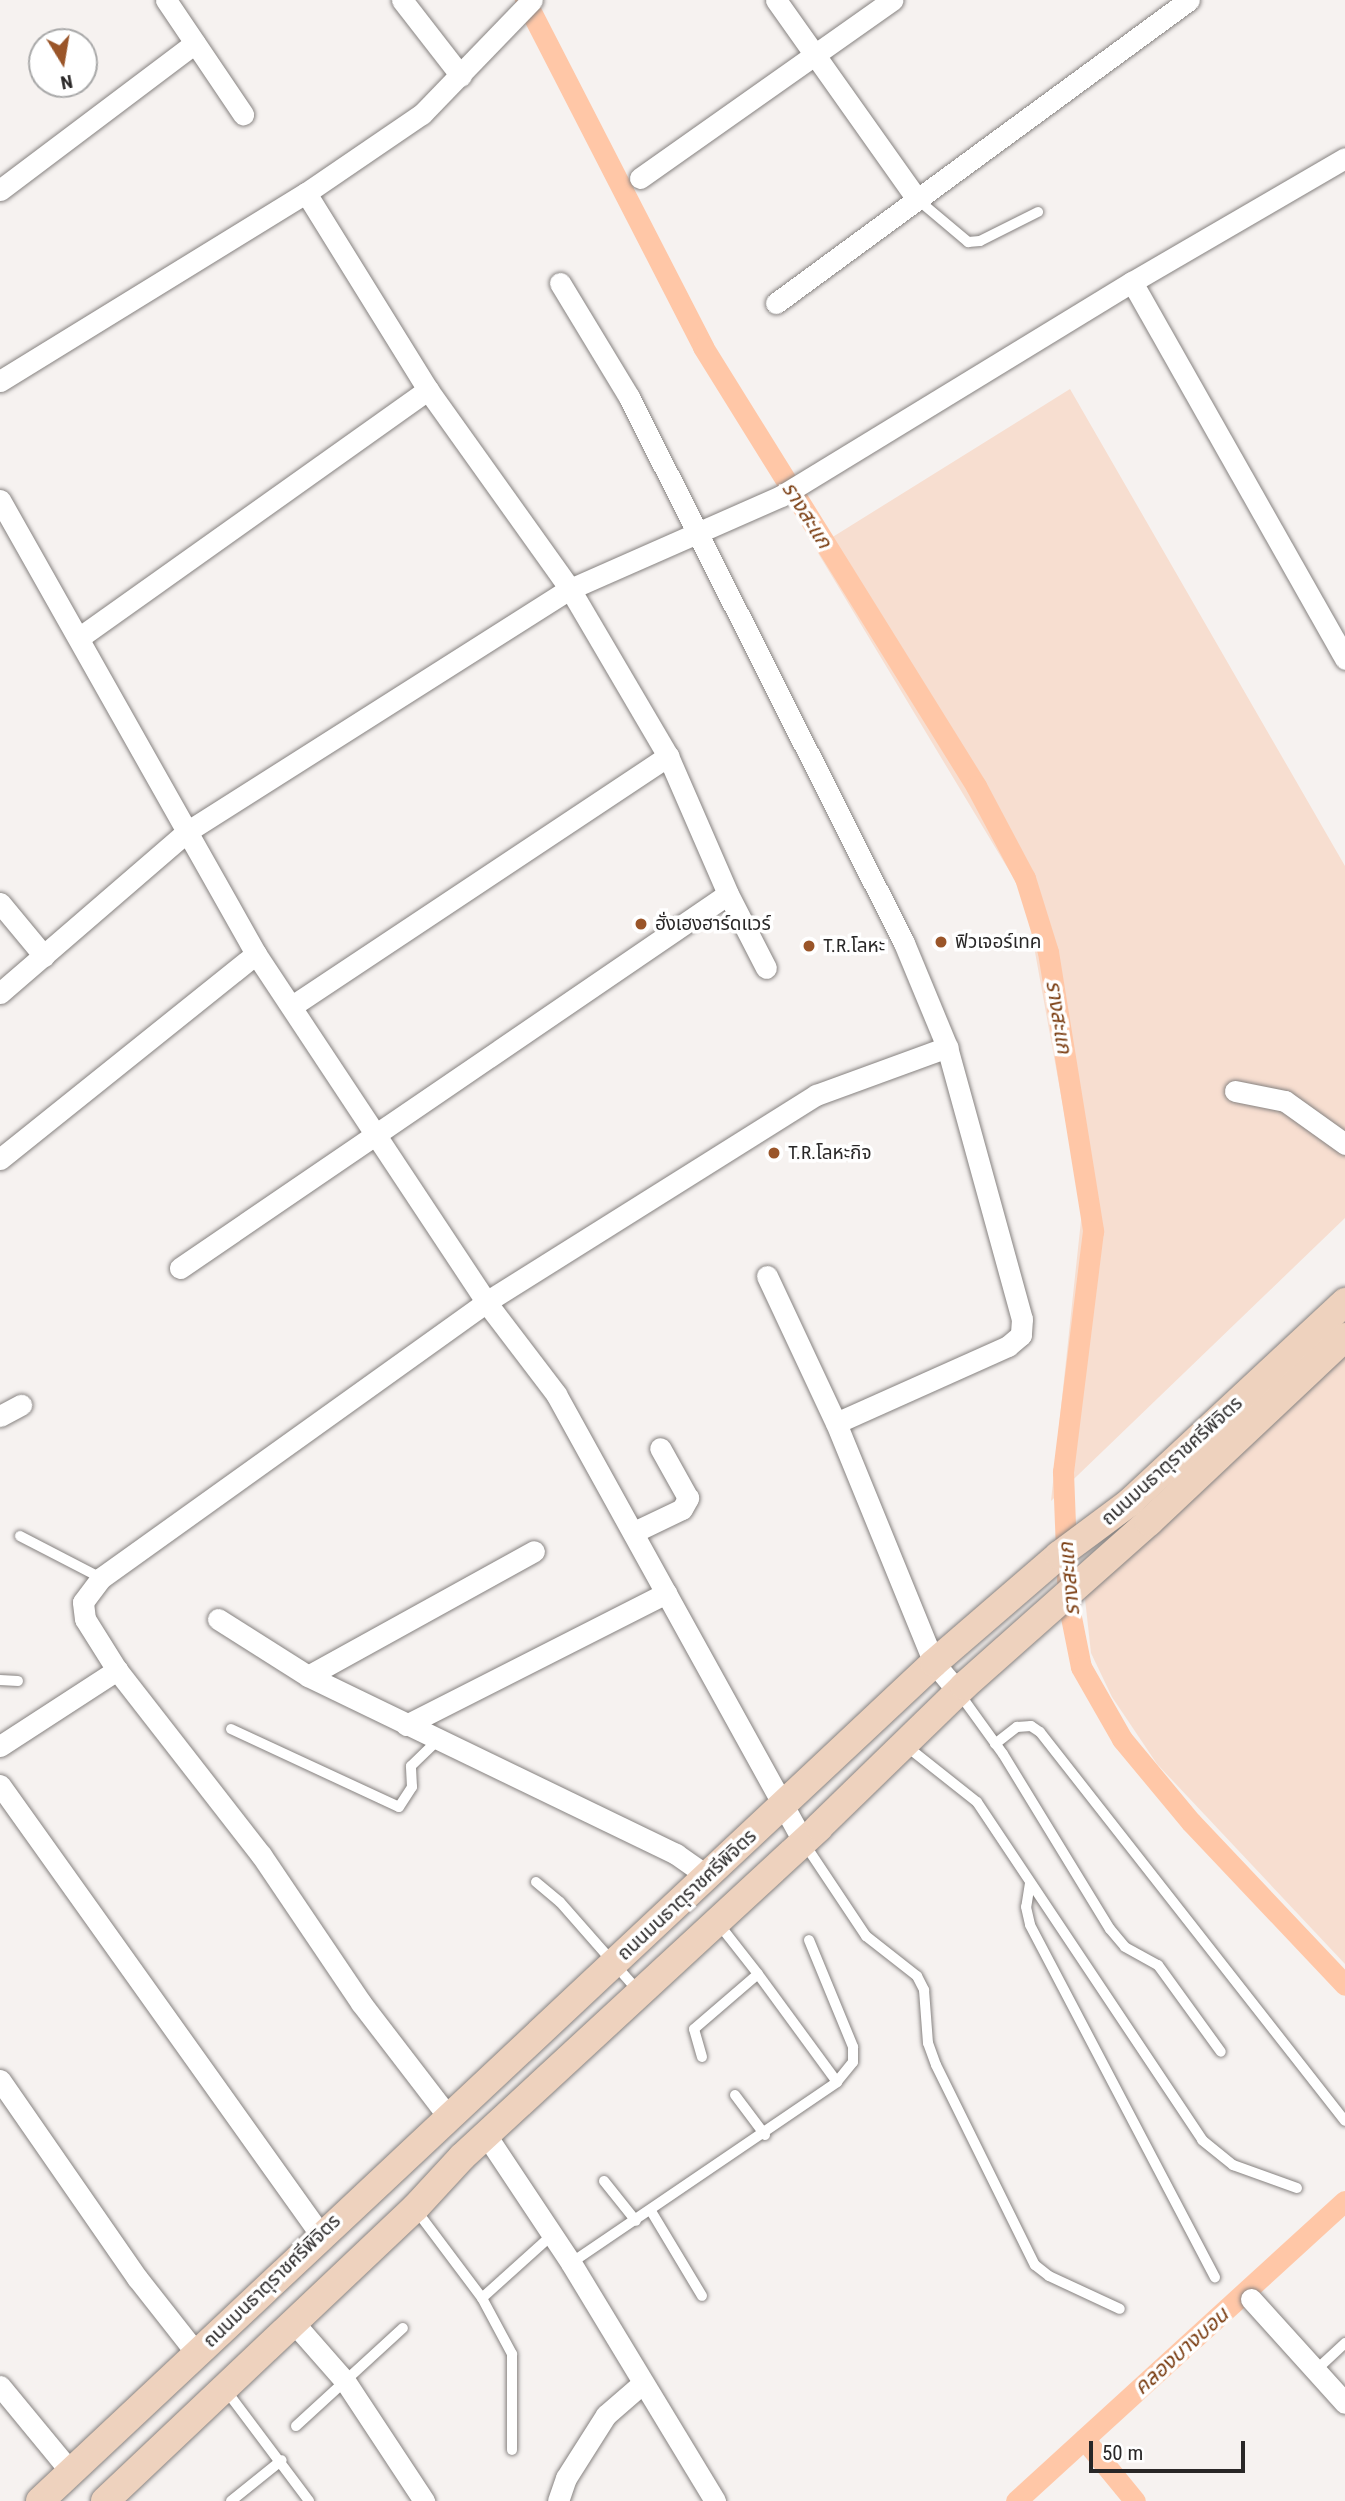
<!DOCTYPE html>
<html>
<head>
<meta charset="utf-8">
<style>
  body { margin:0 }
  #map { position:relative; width:1345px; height:2501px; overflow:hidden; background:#f6f2f0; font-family:"Roboto Condensed","Noto Sans Thai",sans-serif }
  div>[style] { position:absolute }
  .green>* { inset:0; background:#f7ded0 }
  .canal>* { height:21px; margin:-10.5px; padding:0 10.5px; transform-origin:10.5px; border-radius:10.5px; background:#ffc7a7 }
  .roads { filter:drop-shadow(0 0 2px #868280) drop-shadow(0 0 2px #868280) }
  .lane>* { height:10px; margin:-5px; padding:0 5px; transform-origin:5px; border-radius:5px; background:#fff }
  .street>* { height:21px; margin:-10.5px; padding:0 10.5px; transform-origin:10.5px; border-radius:10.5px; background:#fff }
  .secondary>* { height:28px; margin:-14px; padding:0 14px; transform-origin:14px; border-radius:14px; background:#eed2be }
  .dots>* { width:19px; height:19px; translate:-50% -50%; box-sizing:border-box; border:4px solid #fff; border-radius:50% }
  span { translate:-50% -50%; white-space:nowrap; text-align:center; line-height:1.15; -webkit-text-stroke:7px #fff; paint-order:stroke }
  .poi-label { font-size:19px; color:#292727 }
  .left { translate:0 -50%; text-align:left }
  .street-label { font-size:19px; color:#292727 }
  .water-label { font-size:21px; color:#7b3e13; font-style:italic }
  .north { position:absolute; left:28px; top:28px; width:70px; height:70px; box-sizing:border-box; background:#fff; border:2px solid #a9a9a9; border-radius:50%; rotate:169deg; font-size:19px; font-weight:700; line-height:28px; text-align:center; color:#292727 }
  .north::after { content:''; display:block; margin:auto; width:24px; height:32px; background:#9a5529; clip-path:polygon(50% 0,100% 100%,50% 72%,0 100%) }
  .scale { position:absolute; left:1089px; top:2441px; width:156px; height:32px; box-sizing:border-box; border:4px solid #292727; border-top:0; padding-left:9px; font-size:21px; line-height:24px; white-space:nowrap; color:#292727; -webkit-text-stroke:5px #fff; paint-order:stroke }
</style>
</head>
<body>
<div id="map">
  <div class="green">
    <div style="clip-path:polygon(1070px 389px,1345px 866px,1345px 1218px,1051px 1501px,1082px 1211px,1025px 897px,815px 548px)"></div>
    <div style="clip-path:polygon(1345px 1351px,1345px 1964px,1157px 1764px,1112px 1697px,1091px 1653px,1084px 1590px)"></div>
  </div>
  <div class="canal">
    <div style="left:525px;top:0;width:390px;rotate:62.8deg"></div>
    <div style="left:703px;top:347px;width:517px;rotate:58.12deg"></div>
    <div style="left:976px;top:786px;width:104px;rotate:62deg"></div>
    <div style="left:1025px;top:878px;width:77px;rotate:72.7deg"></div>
    <div style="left:1048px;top:952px;width:283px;rotate:80.8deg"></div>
    <div style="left:1093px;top:1231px;width:243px;rotate:97.1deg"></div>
    <div style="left:1063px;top:1472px;width:130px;rotate:87.8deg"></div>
    <div style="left:1068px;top:1602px;width:66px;rotate:78.7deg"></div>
    <div style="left:1081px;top:1667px;width:83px;rotate:60.3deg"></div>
    <div style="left:1122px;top:1739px;width:108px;rotate:50.3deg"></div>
    <div style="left:1191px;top:1822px;width:224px;rotate:46.6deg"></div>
    <div style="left:1084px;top:2439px;width:80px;rotate:50.6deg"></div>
    <div style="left:1016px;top:2501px;width:445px;rotate:-42.4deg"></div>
  </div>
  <div class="roads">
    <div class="lane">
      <div style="left:917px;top:199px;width:67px;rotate:40.1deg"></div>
      <div style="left:968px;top:242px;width:12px;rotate:-5deg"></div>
      <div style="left:980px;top:241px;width:65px;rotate:-26.6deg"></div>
      <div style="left:20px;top:1536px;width:91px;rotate:27.4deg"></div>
      <div style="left:0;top:1680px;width:18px;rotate:3deg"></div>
      <div style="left:959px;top:1693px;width:75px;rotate:54.2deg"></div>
      <div style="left:1003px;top:1754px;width:205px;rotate:58.6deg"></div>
      <div style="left:1110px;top:1929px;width:23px;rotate:50deg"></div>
      <div style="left:1125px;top:1947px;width:38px;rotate:29deg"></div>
      <div style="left:1158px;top:1965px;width:107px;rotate:54.1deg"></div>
      <div style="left:231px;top:1729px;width:185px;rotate:24.9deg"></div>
      <div style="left:399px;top:1807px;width:24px;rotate:-57deg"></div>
      <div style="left:412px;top:1787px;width:21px;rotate:-93deg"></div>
      <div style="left:411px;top:1766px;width:39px;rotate:-44deg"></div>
      <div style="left:995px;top:1744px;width:28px;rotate:-38deg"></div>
      <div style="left:1017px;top:1727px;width:14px;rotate:-4deg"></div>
      <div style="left:1031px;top:1726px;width:11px;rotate:34deg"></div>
      <div style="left:1040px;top:1732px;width:494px;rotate:51.9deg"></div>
      <div style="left:905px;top:1745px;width:92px;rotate:38.4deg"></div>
      <div style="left:977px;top:1802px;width:406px;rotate:56.3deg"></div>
      <div style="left:1202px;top:2140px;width:40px;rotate:39deg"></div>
      <div style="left:1233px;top:2165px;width:68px;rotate:19.8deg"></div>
      <div style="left:804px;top:1843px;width:112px;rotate:56.3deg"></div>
      <div style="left:866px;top:1936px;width:65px;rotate:38.1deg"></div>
      <div style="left:917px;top:1976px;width:16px;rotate:63deg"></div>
      <div style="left:924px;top:1990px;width:53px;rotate:85.7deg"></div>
      <div style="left:928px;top:2043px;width:23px;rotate:70deg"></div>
      <div style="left:936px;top:2065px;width:223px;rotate:63.7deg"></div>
      <div style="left:1035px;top:2265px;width:18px;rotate:38deg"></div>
      <div style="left:1049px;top:2276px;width:78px;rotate:24.9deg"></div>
      <div style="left:536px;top:1882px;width:31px;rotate:40deg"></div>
      <div style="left:560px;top:1902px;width:120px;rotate:48.7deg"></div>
      <div style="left:1030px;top:1883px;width:24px;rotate:99deg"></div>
      <div style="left:1026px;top:1907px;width:18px;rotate:77deg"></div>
      <div style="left:1030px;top:1925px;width:398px;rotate:62.3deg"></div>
      <div style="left:809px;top:1940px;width:116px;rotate:67.6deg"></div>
      <div style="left:853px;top:2047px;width:15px;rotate:90deg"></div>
      <div style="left:853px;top:2062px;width:26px;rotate:129deg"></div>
      <div style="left:702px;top:2057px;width:29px;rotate:-106deg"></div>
      <div style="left:694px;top:2029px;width:84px;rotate:-40.7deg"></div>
      <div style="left:758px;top:1974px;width:65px;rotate:-128.1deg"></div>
      <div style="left:735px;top:2095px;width:50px;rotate:53.1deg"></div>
      <div style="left:604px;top:2181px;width:51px;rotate:51.3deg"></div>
      <div style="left:416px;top:2210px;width:110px;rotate:53.1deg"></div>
      <div style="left:482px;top:2298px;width:64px;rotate:61.8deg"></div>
      <div style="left:512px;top:2354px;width:96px;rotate:90deg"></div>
      <div style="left:651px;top:2211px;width:99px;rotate:59deg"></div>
      <div style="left:571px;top:2263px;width:322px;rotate:-34.2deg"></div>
      <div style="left:837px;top:2082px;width:134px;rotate:-126.2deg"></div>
      <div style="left:482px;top:2298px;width:96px;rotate:-42deg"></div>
      <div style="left:1315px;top:2371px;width:41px;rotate:-43deg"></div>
      <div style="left:225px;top:2389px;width:140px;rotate:53.1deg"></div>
      <div style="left:296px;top:2426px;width:145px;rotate:-42.5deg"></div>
      <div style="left:231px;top:2501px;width:65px;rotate:-38.8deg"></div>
    </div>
    <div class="street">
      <div style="left:166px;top:0;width:138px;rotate:56deg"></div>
      <div style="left:402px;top:0;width:96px;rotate:52.2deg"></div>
      <div style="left:776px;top:0;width:244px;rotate:54.7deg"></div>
      <div style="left:640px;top:178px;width:309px;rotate:-35.2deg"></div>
      <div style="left:0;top:190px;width:244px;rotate:-37deg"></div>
      <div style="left:306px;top:193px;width:232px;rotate:58.2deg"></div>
      <div style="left:428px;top:390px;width:244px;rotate:54.5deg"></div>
      <div style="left:570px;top:589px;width:194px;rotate:59.6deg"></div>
      <div style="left:668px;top:756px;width:150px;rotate:66.5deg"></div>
      <div style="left:728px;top:894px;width:83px;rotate:62.8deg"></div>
      <div style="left:1132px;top:282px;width:433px;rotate:60.5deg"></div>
      <div style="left:560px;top:283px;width:133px;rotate:58.8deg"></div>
      <div style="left:629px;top:397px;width:611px;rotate:63.27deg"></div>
      <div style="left:904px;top:943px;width:113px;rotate:67.5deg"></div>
      <div style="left:947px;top:1047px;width:282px;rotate:74.6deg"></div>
      <div style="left:1022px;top:1319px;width:16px;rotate:94deg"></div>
      <div style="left:1021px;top:1335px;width:17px;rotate:140deg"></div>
      <div style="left:1008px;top:1346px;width:188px;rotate:155.9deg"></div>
      <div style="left:776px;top:303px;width:512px;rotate:-36.27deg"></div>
      <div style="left:0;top:381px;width:359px;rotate:-31.6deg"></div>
      <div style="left:306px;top:193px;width:140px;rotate:-34.3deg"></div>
      <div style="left:422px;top:114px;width:158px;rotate:-46deg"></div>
      <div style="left:0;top:500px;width:521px;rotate:60.58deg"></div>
      <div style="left:256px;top:954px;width:417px;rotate:56.5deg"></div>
      <div style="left:486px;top:1302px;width:116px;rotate:52.7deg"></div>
      <div style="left:556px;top:1394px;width:511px;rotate:61.08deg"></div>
      <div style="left:80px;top:637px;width:427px;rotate:-35.4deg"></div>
      <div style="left:0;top:903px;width:69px;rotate:50.3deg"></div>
      <div style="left:0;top:993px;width:248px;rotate:-40.8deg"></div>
      <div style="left:188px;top:831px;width:452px;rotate:-32.4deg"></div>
      <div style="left:570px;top:589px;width:231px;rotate:-23.8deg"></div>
      <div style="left:781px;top:496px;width:411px;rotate:-31.4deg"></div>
      <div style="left:1132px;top:282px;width:246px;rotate:-30.2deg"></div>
      <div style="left:292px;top:1006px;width:452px;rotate:-33.6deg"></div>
      <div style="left:1235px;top:1091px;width:51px;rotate:11.3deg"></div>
      <div style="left:1285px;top:1101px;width:74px;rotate:35.6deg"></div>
      <div style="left:0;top:1159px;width:328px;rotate:-38.7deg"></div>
      <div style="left:180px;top:1268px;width:663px;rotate:-34.31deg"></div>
      <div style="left:767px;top:1276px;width:162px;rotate:64.9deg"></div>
      <div style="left:836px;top:1423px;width:259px;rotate:67.8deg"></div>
      <div style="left:934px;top:1663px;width:38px;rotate:50deg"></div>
      <div style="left:0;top:1416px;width:24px;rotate:-28deg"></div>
      <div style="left:634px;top:1532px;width:53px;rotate:-25.6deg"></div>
      <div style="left:682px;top:1509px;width:13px;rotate:-61deg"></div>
      <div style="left:688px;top:1498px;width:57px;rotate:-119.2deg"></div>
      <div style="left:218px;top:1619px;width:107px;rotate:32.3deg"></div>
      <div style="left:308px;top:1676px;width:409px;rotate:25.8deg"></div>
      <div style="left:676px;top:1854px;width:38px;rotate:35deg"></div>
      <div style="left:308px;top:1676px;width:258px;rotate:-28.9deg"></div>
      <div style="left:406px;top:1725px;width:292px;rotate:-26.9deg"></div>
      <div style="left:0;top:1746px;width:140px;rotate:-33deg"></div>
      <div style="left:0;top:1785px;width:551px;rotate:54.52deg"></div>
      <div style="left:0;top:2080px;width:242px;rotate:55.3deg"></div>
      <div style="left:138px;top:2279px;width:95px;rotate:51.8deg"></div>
      <div style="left:447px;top:2115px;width:141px;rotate:-127.5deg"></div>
      <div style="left:361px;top:2003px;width:179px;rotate:-124deg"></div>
      <div style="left:261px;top:1855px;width:234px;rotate:-127.9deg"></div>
      <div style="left:117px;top:1670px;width:60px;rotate:-122.1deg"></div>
      <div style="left:85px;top:1619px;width:17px;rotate:-97deg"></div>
      <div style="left:83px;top:1602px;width:30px;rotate:-53deg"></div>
      <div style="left:101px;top:1578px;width:474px;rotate:-35.6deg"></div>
      <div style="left:486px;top:1302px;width:390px;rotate:-32.1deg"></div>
      <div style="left:816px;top:1095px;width:140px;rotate:-20.1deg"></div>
      <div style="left:486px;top:2135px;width:154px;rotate:56.4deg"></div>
      <div style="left:571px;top:2263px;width:278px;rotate:58.8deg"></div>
      <div style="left:1251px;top:2299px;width:140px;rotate:47.9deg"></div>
      <div style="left:294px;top:2323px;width:77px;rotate:48.7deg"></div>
      <div style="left:345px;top:2381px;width:144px;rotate:56.6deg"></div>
      <div style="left:0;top:2386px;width:112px;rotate:50.5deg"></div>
      <div style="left:558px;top:2501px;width:24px;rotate:-71deg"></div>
      <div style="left:566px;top:2478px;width:75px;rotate:-57.6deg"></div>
      <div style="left:606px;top:2415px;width:49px;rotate:-40.9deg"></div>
    </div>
    <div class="secondary">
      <div style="left:40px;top:2501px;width:1225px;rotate:-43.15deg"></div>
      <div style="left:934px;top:1663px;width:165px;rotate:-40.8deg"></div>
      <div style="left:1059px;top:1555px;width:89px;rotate:-36.7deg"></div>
      <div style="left:1130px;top:1502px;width:294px;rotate:-42.9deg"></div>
      <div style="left:105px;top:2501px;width:427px;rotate:-43.4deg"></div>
      <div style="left:415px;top:2208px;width:69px;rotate:-47.3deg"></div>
      <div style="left:462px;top:2157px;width:486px;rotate:-42.7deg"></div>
      <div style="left:819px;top:1827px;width:202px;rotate:-44.2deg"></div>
      <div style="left:964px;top:1686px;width:247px;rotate:-41.6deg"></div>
      <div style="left:1149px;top:1522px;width:270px;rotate:-43.3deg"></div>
    </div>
  </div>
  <div class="dots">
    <div style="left:641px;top:924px;background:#9a5529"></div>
    <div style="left:941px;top:942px;background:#9a5529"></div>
    <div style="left:809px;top:946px;background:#9a5529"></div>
    <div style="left:774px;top:1153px;background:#9a5529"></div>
  </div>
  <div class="poi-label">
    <span class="left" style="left:655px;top:924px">ฮั่งเฮงฮาร์ดแวร์</span>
    <span class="left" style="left:955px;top:942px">ฟิวเจอร์เทค</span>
    <span class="left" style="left:823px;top:946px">T.R.โลหะ</span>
    <span class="left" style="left:788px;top:1153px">T.R.โลหะกิจ</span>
  </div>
  <div class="street-label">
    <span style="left:1172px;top:1461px;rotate:-42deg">ถนนมนธาตุราชศรีพิจิตร</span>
    <span style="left:687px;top:1895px;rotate:-43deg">ถนนมนธาตุราชศรีพิจิตร</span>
    <span style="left:272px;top:2281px;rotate:-44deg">ถนนมนธาตุราชศรีพิจิตร</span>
  </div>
  <div class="water-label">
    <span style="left:807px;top:515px;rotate:58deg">รางสะแก</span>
    <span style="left:1059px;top:1017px;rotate:81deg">รางสะแก</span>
    <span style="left:1069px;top:1579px;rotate:-95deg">รางสะแก</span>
    <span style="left:1181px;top:2351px;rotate:-42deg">คลองบางบอน</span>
  </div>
  <div class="north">N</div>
  <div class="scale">50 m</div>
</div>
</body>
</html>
